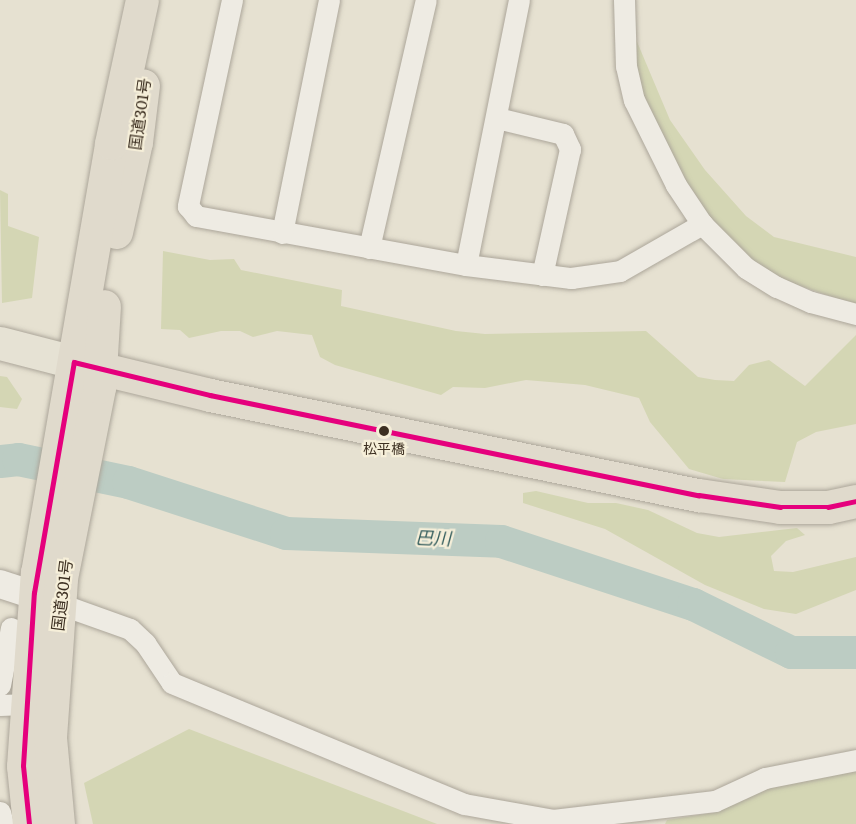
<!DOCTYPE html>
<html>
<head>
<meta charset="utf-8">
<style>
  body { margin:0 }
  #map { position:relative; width:856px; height:824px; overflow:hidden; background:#e6e1d1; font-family:Literata,"Noto Sans JP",serif }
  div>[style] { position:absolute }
  .green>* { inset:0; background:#d4d6b4 }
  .river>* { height:33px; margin:-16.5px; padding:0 16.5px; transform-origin:16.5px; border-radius:16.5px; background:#bcccc3 }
  .roads { filter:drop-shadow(0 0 2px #aca69a) drop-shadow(0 0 2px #aca69a) }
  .minor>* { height:21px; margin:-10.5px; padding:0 10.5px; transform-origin:10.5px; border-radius:10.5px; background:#eeebe3 }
  .secondary>* { height:28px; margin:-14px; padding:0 14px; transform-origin:14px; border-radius:14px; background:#eeebe3 }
  .primary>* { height:33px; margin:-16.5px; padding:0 16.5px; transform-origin:16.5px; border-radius:16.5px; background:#e6e2d4 }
  .trunk>* { height:33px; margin:-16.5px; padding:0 16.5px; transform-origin:16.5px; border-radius:16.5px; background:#e0dacc }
  .bus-1>* { height:4.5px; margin:-2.25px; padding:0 2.25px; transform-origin:2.25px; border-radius:2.25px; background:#e5007d }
  .dots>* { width:16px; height:16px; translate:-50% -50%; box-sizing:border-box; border:3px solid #f6efd9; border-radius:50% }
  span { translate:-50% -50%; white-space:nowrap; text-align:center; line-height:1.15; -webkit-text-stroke:4.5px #f6efd9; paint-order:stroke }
  .bus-label { font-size:14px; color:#3c2f21 }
  .street-label { font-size:16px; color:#3c2f21 }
  .water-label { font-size:18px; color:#315b5b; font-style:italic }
</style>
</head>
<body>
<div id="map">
  <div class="green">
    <div style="clip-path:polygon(635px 37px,670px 120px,705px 170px,746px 216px,774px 237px,856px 257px,856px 305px,777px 278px,750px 259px,709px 218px,685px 183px,643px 101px,636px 69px)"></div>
    <div style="clip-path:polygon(0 190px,8px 194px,8px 226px,39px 237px,32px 298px,2px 303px)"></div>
    <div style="clip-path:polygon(163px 251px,210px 260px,234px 259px,241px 270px,342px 290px,341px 306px,456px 331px,485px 334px,646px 331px,698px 377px,715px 380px,734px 381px,749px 365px,769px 360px,805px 386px,856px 335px,856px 424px,816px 432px,797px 442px,785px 482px,723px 479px,689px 469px,650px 422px,639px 398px,585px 385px,526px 380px,485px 388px,453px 387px,441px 395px,335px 365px,320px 357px,312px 335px,277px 331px,253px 337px,240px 331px,221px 331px,189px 338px,180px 330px,161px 329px)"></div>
    <div style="clip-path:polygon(0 376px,7px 377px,22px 399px,17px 409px,0 407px)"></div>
    <div style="clip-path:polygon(536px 491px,588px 503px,616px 503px,648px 510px,697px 533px,719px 537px,797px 528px,805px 535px,786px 541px,771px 556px,774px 571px,793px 572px,856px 557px,856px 590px,796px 614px,764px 609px,705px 585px,605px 529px,523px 503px,523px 493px)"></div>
    <div style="clip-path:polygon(189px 729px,437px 824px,93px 824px,84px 783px)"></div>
    <div style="clip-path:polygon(856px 767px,856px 824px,665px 824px,667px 820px,717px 812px,761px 786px)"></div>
  </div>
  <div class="river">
    <div style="left:0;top:461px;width:18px;rotate:-6deg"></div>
    <div style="left:18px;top:459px;width:112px;rotate:11.8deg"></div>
    <div style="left:128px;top:482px;width:166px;rotate:17.9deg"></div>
    <div style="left:286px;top:533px;width:215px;rotate:2.1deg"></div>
    <div style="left:501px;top:541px;width:202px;rotate:18.2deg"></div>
    <div style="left:693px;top:604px;width:109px;rotate:26.1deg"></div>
    <div style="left:791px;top:652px;width:65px"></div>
  </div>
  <div class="roads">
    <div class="minor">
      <div style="left:232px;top:0;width:211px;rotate:102.1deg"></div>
      <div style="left:188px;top:206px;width:13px;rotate:51deg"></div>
      <div style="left:196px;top:216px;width:274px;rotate:10.3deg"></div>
      <div style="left:466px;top:265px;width:106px;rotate:7.1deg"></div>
      <div style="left:571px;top:278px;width:49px;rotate:-8.1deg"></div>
      <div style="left:620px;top:271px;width:95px;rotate:-29.8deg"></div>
      <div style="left:624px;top:0;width:66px;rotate:88.3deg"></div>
      <div style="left:626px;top:66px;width:35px;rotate:77deg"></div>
      <div style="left:634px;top:100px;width:95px;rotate:63.7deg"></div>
      <div style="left:676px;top:185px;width:47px;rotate:56.3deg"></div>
      <div style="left:702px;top:224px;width:62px;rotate:45deg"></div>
      <div style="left:746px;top:268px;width:36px;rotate:32deg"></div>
      <div style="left:777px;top:287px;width:37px;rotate:24deg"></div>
      <div style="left:811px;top:302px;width:47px;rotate:14.9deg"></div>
      <div style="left:497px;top:118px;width:68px;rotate:13.6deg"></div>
      <div style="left:563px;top:134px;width:17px;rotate:65deg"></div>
      <div style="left:570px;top:149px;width:129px;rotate:102.5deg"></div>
      <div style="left:282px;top:233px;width:238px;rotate:-78.6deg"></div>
      <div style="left:369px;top:248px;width:254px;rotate:-77.1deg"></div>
      <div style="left:466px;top:265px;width:270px;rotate:-78.7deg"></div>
      <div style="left:60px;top:604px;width:74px;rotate:19.7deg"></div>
      <div style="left:130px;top:629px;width:21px;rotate:43deg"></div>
      <div style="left:145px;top:643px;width:48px;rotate:56deg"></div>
      <div style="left:172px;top:683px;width:316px;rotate:22.5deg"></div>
      <div style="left:464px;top:804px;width:90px;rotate:10.2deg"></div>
      <div style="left:553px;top:820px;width:163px;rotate:-6.7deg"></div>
      <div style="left:715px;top:801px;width:55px;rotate:-24.7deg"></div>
      <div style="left:765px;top:778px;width:93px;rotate:-11.2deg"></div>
      <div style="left:0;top:685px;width:58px;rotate:-79.1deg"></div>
      <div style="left:0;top:705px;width:25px;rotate:-2deg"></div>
      <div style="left:0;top:812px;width:12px;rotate:76deg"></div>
    </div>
    <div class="secondary">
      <div style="left:0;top:584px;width:58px;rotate:18.1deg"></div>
    </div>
    <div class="primary">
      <div style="left:0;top:343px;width:76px;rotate:14.4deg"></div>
    </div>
    <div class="trunk">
      <div style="left:116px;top:232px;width:92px;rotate:-77.5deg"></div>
      <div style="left:136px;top:142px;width:57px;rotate:-83deg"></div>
      <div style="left:78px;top:363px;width:136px;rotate:13.6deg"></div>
      <div style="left:210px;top:395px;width:499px;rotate:11.6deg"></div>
      <div style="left:699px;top:495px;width:82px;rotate:8.4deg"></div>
      <div style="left:780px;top:507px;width:48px"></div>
      <div style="left:828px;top:507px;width:29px;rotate:-12deg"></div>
      <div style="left:29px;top:824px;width:58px;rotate:-95.9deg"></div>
      <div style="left:23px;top:766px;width:194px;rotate:-85.9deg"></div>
      <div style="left:37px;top:573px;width:436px;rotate:-80.2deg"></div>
      <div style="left:111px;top:143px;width:146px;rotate:-77.8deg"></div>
      <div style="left:58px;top:824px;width:87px;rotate:-95.3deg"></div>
      <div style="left:50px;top:737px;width:159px;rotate:-86deg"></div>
      <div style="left:61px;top:578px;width:195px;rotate:-78.7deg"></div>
      <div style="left:99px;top:387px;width:81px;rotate:-86.5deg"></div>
    </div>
  </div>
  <div class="bus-1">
    <div style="left:74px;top:362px;width:140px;rotate:13.6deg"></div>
    <div style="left:210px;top:395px;width:499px;rotate:11.6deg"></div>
    <div style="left:699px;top:495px;width:82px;rotate:8.4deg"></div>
    <div style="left:780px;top:507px;width:48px"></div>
    <div style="left:828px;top:507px;width:29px;rotate:-12deg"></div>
    <div style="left:29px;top:824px;width:58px;rotate:-95.9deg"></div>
    <div style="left:23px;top:766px;width:173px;rotate:-86.4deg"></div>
    <div style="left:34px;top:593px;width:234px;rotate:-80.2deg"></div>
  </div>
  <div class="dots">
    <div style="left:384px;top:431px;background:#3c2f21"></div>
  </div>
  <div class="bus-label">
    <span style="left:384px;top:448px">松平橋</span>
  </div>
  <div class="street-label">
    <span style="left:139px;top:114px;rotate:-82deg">国道301号</span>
    <span style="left:61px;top:595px;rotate:-83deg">国道301号</span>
  </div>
  <div class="water-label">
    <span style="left:433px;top:538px;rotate:2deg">巴川</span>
  </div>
</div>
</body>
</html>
